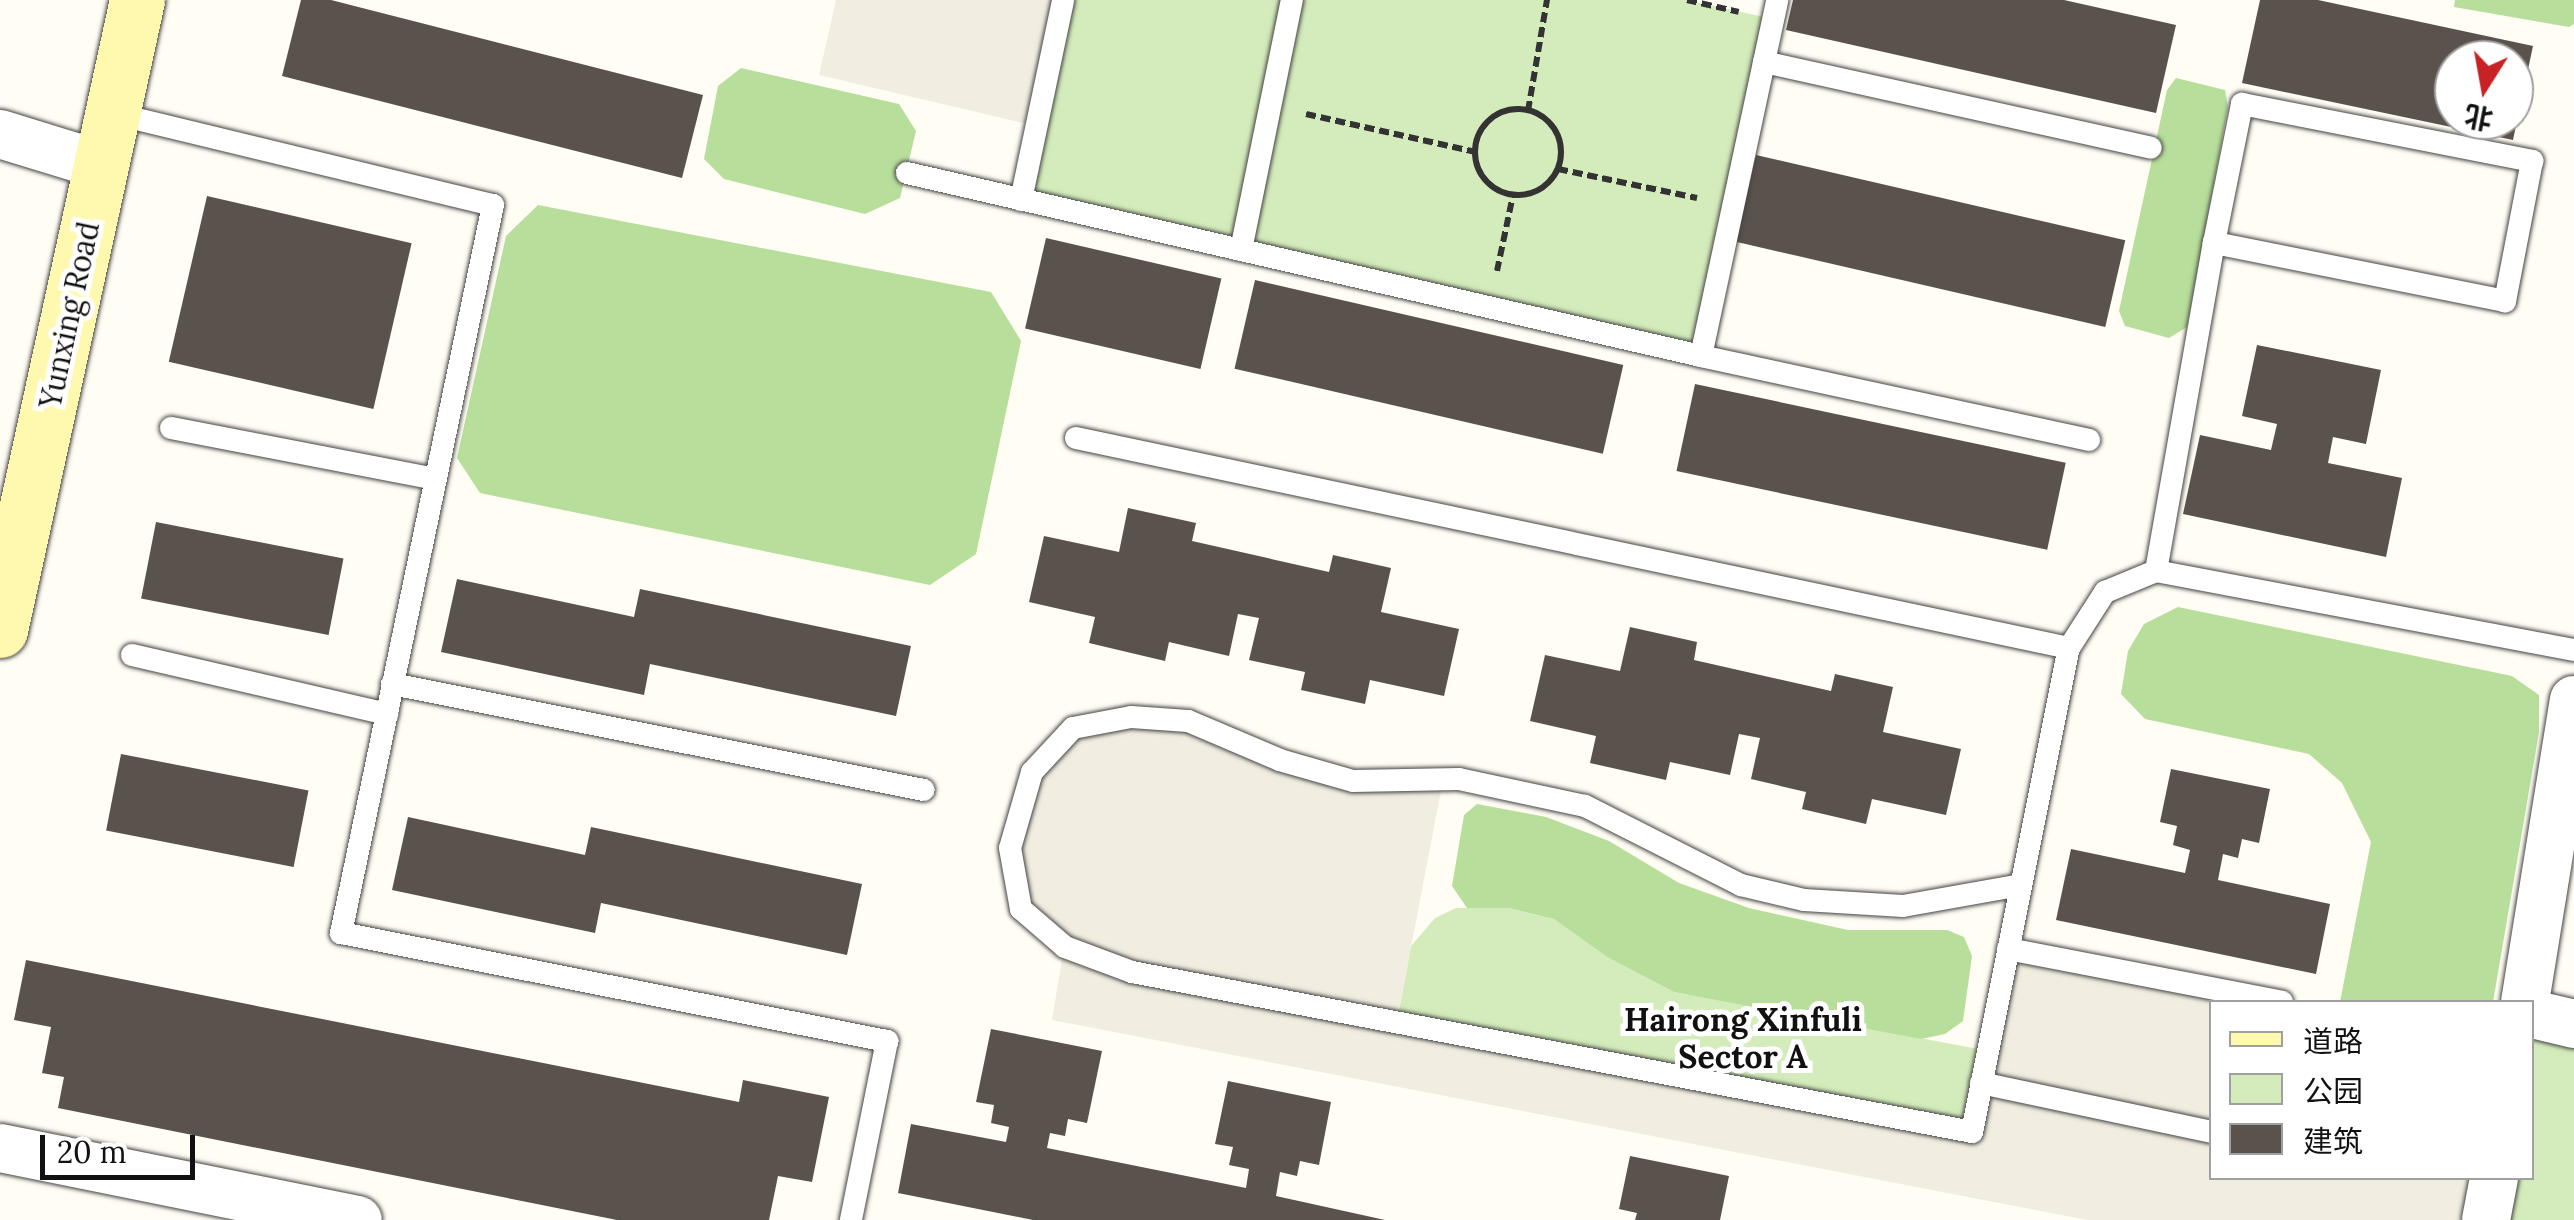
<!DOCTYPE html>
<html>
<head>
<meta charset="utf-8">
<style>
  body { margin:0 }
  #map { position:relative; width:2574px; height:1220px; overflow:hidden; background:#fffdf4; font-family:Lora,"Noto Sans SC",serif }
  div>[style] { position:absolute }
  .green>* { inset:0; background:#d4ecbb }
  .forest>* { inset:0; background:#b7de9a }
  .plaza>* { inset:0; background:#f1ede1 }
  .building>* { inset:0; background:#5a524c; transform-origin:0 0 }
  .path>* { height:6px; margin-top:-3px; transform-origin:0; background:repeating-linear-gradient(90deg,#333 0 10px,transparent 0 15px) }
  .path>.ring { margin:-3px; padding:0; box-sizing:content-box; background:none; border:6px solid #333; border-radius:50% }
  .roads { filter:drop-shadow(0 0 2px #444) drop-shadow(0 0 2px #444) }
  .lane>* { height:22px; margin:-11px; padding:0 11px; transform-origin:11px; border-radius:11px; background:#fff }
  .street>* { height:48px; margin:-24px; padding:0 24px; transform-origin:24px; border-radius:24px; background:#fff }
  .secondary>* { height:55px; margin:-27.5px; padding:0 27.5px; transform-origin:27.5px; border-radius:27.5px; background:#fff8af }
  span { translate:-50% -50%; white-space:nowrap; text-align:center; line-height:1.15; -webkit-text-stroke:10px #fff; paint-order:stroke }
  .street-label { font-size:30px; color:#111 }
  .neighbourhood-label { font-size:32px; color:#111; font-weight:700 }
  .legend { position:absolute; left:2209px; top:1000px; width:325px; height:180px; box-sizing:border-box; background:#fff; border:2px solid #a0a0a0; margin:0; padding:12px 18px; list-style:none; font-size:30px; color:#111 }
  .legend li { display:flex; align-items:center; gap:20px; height:50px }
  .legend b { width:50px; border:2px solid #a0a0a0 }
  .north { position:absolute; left:2434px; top:40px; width:100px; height:100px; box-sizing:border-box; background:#fff; border:2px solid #a0a0a0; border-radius:50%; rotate:191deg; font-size:28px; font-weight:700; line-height:40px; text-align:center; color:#111 }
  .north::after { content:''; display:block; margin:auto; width:35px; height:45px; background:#c82126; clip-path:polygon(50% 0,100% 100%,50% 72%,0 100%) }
  .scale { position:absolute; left:40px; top:1135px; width:155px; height:45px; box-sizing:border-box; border:5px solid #111; border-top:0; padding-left:12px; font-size:30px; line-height:35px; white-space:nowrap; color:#111; -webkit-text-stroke:8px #fff; paint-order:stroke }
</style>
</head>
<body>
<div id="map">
  <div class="green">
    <div style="clip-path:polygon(1063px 0,1687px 0,1773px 19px,1701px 356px,1021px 200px)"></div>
    <div style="clip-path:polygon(1456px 908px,1509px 908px,1554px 919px,1607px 957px,1674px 992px,1989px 1051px,1972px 1132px,1397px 1022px,1411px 946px,1435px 918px)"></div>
    <div style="clip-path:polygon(2532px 1014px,2574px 1024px,2574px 1220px,2486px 1220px,2494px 1178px,2532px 1178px)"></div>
  </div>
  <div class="forest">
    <div style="clip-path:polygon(2455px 0,2574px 0,2574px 24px,2569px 27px,2454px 7px)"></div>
    <div style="clip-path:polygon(741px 68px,899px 104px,916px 131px,900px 198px,865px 214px,724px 179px,704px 159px,718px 86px)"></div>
    <div style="clip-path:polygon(2176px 78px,2225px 90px,2228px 107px,2187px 327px,2169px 338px,2125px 326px,2119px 311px,2167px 90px)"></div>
    <div style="clip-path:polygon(538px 205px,991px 292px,1021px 341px,976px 554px,930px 585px,480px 493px,457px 458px,506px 236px)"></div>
    <div style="clip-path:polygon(2178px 607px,2512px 676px,2539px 695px,2539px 732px,2493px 1002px,2340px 1002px,2371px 842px,2342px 783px,2309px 754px,2145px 719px,2121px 694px,2128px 651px,2144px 624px)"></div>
    <div style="clip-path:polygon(1477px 804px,1546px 817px,1609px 841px,1679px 883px,1749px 908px,1848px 930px,1947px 930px,1964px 937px,1972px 956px,1963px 1021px,1945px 1034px,1921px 1039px,1674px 992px,1607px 957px,1554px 919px,1509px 908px,1467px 908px,1452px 886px,1464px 815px)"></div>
  </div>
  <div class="plaza">
    <div style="clip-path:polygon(836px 0,1063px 0,1036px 126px,819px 75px)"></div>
    <div style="clip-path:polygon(1188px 721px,1353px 781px,1443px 780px,1397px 1021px,1971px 1132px,2008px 949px,2282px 1002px,2212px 1002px,2212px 1178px,2494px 1178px,2486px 1220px,2087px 1220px,1052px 1020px,1064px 947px,1021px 909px,1010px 848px,1032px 772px,1073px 728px)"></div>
  </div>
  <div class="building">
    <div style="clip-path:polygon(301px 0,331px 0,703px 95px,682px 178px,282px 76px)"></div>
    <div style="clip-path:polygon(1793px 0,2064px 0,2176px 25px,2156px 113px,1786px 30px)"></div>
    <div style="clip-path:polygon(evenodd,2260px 0,2318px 0,2533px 46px,2513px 140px,2242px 83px,2260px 0,2454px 60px,2514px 60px,2514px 120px,2454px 120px,2454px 60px)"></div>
    <div style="left:1756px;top:155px;width:379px;height:89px;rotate:13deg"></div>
    <div style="left:207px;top:196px;width:210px;height:170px;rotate:13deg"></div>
    <div style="left:1046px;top:238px;width:180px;height:93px;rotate:13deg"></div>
    <div style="left:1255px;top:280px;width:378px;height:91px;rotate:13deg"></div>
    <div style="clip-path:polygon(2257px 345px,2381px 370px,2366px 444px,2333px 437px,2328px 463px,2402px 478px,2386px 557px,2183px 514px,2200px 435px,2271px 450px,2277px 424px,2242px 416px)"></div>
    <div style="left:1695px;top:384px;width:379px;height:89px;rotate:12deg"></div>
    <div style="clip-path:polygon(1128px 508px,1196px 523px,1192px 541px,1329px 572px,1333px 555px,1391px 568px,1381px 612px,1459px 629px,1444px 696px,1370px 680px,1365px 704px,1301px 690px,1305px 672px,1249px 660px,1259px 618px,1238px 614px,1229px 656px,1169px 642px,1165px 661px,1089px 643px,1095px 617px,1029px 602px,1044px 536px,1119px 552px)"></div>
    <div style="left:156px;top:522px;width:191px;height:78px;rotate:11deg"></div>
    <div style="clip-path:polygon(457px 579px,634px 617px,640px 589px,911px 646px,896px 716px,650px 664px,644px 695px,441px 652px)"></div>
    <div style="clip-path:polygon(1630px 627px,1697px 642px,1694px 660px,1831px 691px,1835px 674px,1893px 687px,1883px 732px,1961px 749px,1946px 815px,1872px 799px,1866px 824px,1802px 809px,1806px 792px,1751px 779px,1760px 738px,1739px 734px,1730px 775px,1670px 762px,1666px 780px,1590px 763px,1596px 736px,1530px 721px,1545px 655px,1620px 671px)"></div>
    <div style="left:121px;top:754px;width:191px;height:78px;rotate:11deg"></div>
    <div style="clip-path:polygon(2171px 769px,2270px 789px,2259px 843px,2242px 839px,2238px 858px,2223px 854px,2218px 880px,2330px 904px,2316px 974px,2056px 920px,2071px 849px,2185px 873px,2190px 850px,2173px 845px,2177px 826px,2160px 822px)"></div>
    <div style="clip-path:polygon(408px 817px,585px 855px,591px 827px,862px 884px,847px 955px,601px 903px,595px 933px,392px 890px)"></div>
    <div style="clip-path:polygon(26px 960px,739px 1102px,743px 1080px,829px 1097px,812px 1182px,778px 1176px,769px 1220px,617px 1220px,58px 1108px,64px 1077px,42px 1073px,51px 1027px,14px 1020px)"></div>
    <div style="clip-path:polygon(991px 1029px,1102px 1051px,1087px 1123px,1068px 1119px,1065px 1136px,1050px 1133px,1047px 1148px,1246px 1188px,1249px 1169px,1229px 1165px,1233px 1147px,1215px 1144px,1228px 1081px,1331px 1102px,1319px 1165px,1300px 1161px,1297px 1176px,1280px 1172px,1276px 1196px,1385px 1220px,1033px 1220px,898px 1193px,911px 1124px,1006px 1142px,1009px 1127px,991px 1123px,994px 1105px,976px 1102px)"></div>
    <div style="clip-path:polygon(1630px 1156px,1729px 1176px,1720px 1220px,1635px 1220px,1637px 1213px,1619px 1209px)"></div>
  </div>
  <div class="path">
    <div style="left:1687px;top:0;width:53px;rotate:13deg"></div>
    <div class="ring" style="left:1475px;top:109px;width:80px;height:80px"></div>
    <div style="left:1528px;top:111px;width:113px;rotate:-80.3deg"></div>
    <div style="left:1306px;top:114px;width:174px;rotate:12.6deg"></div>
    <div style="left:1558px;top:169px;width:142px;rotate:11.8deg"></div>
    <div style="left:1497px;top:271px;width:78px;rotate:-78.1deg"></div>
  </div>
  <div class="roads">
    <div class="lane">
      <div style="left:1764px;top:62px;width:396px;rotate:12.5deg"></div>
      <div style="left:112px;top:113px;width:392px;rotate:13.6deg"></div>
      <div style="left:493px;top:205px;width:744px;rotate:101.79deg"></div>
      <div style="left:341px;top:933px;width:557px;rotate:11.19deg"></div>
      <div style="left:887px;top:1041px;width:183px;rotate:101.4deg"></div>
      <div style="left:907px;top:173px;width:815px;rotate:12.98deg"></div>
      <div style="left:1701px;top:356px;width:364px;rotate:-77.9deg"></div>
      <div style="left:1021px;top:200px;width:204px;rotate:-78.1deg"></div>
      <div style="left:1241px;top:250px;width:255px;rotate:-78.5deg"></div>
      <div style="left:1701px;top:356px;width:397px;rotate:12.2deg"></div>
      <div style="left:171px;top:428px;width:269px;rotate:10.9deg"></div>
      <div style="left:1076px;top:438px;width:1015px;rotate:11.94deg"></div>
      <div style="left:2069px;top:648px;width:67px;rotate:-57.3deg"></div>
      <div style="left:2105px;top:592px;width:55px;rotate:-22.4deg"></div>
      <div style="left:2156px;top:571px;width:425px;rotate:10.7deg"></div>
      <div style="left:2156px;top:571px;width:333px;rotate:-80deg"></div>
      <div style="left:2214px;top:243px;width:142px;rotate:-78.6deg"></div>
      <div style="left:2242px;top:104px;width:296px;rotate:11.1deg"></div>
      <div style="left:2532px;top:161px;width:143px;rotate:100.9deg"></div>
      <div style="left:2505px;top:301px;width:297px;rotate:-168.7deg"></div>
      <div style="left:132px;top:655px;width:262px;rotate:13deg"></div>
      <div style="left:392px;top:684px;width:542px;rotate:11.27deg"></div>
      <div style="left:2021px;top:885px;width:120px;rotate:169.9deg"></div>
      <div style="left:1903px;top:906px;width:99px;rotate:-176.5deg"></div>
      <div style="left:1804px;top:900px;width:65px;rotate:-166.6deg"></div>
      <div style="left:1741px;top:885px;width:175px;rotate:-153.1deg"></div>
      <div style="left:1585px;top:806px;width:129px;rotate:-167.9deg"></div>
      <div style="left:1459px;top:779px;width:106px;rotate:178.9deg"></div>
      <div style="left:1353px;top:781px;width:76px;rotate:-164deg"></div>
      <div style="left:1280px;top:760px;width:100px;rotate:-157deg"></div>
      <div style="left:1188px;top:721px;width:57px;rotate:-176deg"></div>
      <div style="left:1131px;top:717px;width:59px;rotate:169.3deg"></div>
      <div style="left:1073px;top:728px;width:60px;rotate:133deg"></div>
      <div style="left:1032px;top:772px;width:79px;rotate:106.1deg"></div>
      <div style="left:1010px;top:848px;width:62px;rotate:79.8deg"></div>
      <div style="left:1021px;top:909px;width:58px;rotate:40.8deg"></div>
      <div style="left:1065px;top:947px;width:72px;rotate:20.5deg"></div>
      <div style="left:1132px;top:972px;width:855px;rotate:10.78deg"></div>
      <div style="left:1972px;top:1132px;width:494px;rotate:-78.7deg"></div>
      <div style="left:2008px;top:949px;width:279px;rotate:10.9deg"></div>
      <div style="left:1981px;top:1083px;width:236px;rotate:12deg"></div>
    </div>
    <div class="street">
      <div style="left:0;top:134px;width:106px;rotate:17.1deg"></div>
      <div style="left:2525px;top:1002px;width:306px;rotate:-80.8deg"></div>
      <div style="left:2532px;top:1014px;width:43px;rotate:13.4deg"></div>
      <div style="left:0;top:1148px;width:365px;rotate:11.4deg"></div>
      <div style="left:2486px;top:1220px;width:43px;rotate:-79.2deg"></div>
    </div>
    <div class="secondary">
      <div style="left:0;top:630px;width:645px;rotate:-77.73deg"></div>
    </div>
  </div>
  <div class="street-label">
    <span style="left:69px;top:315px;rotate:-78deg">Yunxing Road</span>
  </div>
  <div class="neighbourhood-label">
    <span style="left:1743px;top:1039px">Hairong Xinfuli<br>Sector A</span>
  </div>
  <ul class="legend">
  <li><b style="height:12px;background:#fff8af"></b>道路</li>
  <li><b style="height:28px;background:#d4ecbb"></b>公园</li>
  <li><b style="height:28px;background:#5a524c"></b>建筑</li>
  </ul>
  <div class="north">北</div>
  <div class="scale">20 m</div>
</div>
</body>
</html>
